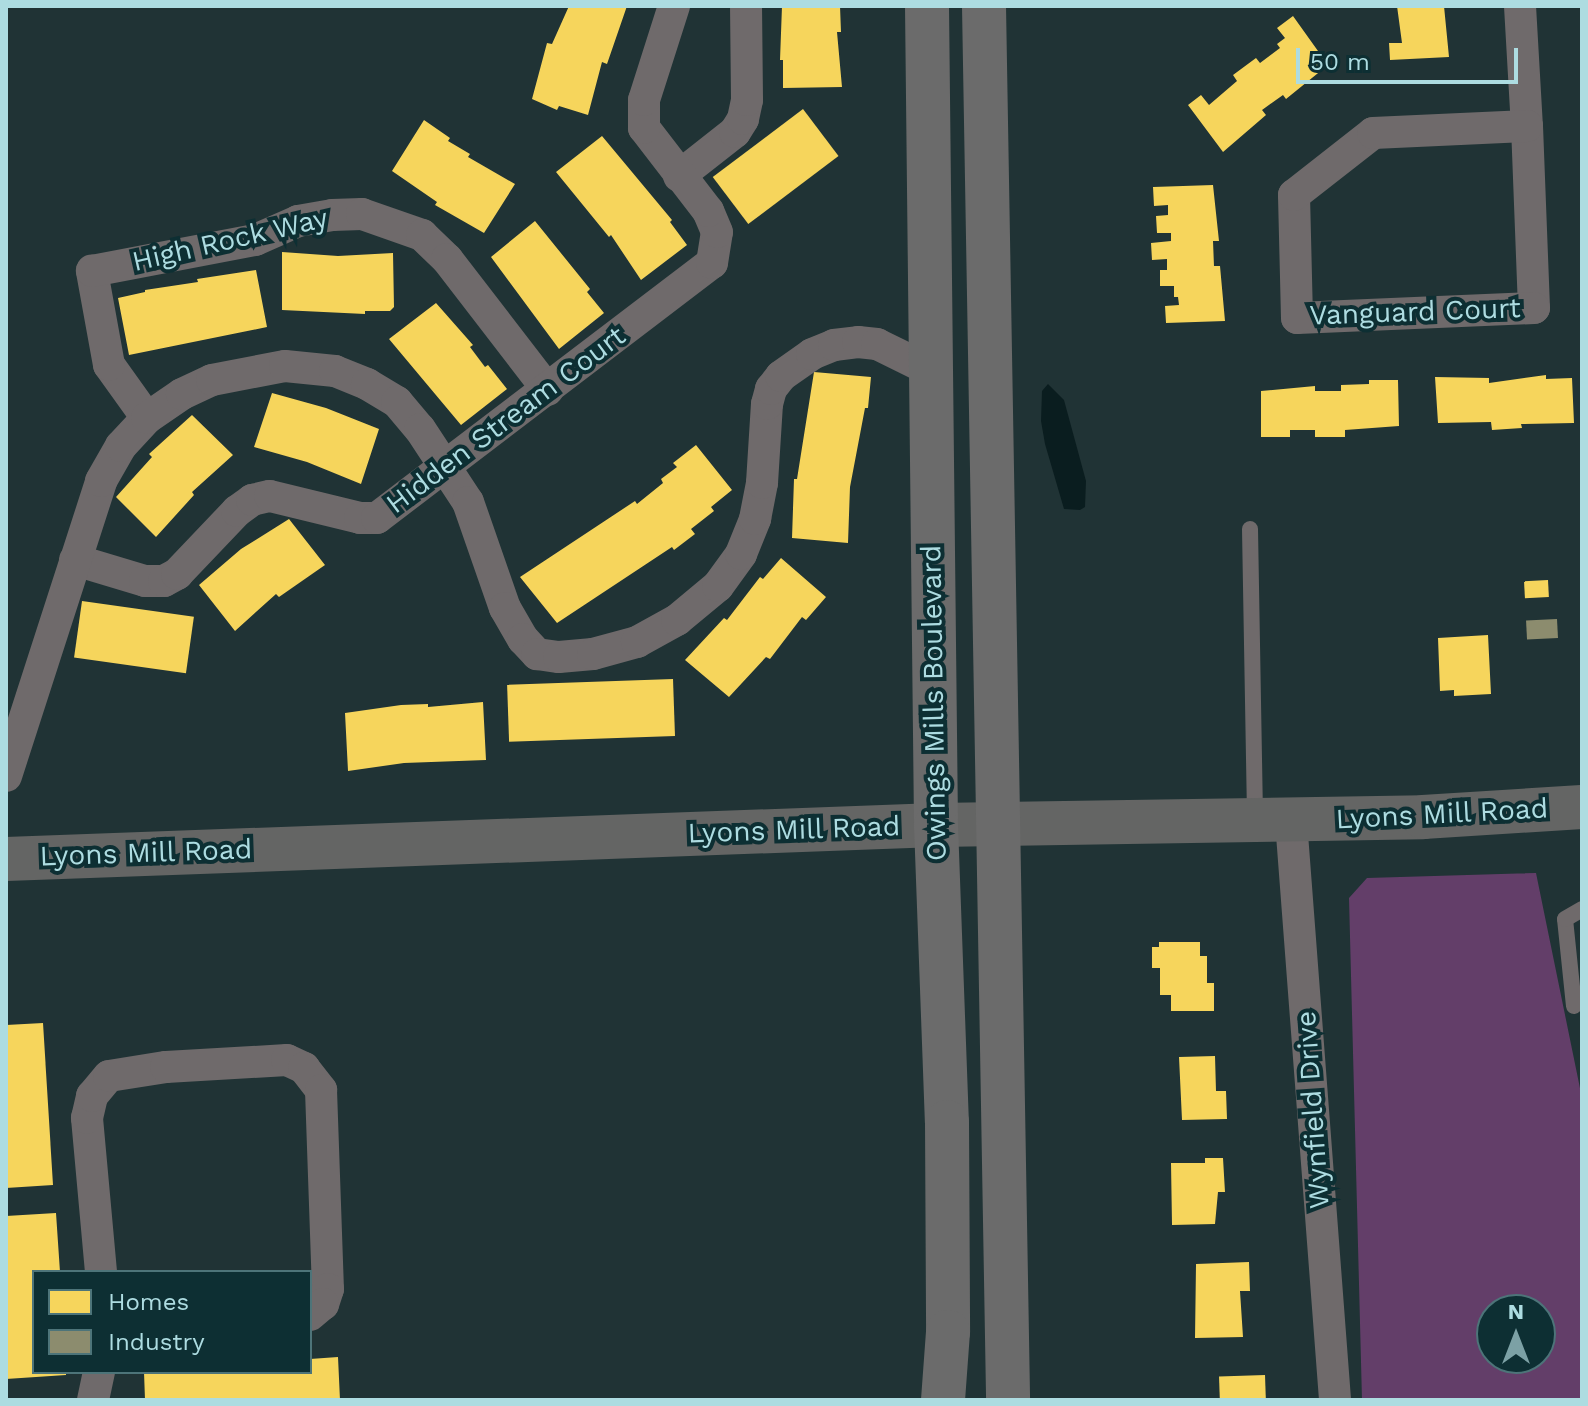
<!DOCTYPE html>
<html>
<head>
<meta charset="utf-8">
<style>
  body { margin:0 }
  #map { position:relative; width:1588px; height:1406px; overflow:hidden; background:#203335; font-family:"Work Sans",sans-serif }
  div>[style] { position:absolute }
  .green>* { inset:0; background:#633e69 }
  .water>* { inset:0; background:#0a1d1f }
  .homes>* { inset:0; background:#f6d55c; transform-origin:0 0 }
  .industry>* { inset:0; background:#8c8c6e; transform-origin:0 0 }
  .service>* { height:16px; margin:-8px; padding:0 8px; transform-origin:8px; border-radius:8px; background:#6f6a6b }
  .minor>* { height:32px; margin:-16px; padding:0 16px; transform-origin:16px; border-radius:16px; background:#6f6a6b }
  .secondary>* { height:44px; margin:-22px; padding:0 22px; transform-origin:22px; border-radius:22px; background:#646564 }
  .primary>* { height:44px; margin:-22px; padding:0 22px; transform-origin:22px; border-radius:22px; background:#6b6b6b }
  span { translate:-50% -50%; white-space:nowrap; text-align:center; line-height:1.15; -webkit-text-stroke:8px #0d2f33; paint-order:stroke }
  .street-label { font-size:28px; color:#addce1 }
  .frame { position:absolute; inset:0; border:8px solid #addce1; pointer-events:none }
  .legend { position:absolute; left:32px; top:1270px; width:280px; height:104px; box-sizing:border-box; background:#0d2f33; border:2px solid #4d7479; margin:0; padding:10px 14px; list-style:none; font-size:24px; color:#addce1 }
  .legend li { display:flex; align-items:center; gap:16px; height:40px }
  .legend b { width:40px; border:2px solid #4d7479 }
  .north { position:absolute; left:1476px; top:1294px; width:80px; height:80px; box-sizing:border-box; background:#0d2f33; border:2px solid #4d7479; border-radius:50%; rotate:0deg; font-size:22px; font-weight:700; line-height:32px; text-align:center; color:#addce1 }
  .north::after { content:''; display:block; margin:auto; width:28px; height:36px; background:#7ca1a5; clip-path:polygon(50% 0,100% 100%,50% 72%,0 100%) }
  .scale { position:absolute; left:1296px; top:48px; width:222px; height:36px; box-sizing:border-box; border:4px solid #addce1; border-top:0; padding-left:10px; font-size:24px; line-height:28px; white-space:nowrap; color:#addce1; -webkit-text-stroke:6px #0d2f33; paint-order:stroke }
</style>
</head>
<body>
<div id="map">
  <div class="green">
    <div style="clip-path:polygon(evenodd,1536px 873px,1582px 1098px,1582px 1400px,1362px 1400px,1349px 898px,1367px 878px,1536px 873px,1492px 1310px,1540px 1310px,1540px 1358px,1492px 1358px,1492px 1310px)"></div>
  </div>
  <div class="water">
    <div style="clip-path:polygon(1048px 384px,1064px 400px,1086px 481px,1085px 507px,1080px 510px,1064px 509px,1045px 444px,1041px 421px,1042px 391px)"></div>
  </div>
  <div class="homes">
    <div style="clip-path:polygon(569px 6px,627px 6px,607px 64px,602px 62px,588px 115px,559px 106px,557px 110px,532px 99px,547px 43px,552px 44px)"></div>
    <div style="clip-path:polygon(782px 6px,840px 6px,841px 32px,837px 32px,842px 87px,783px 88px,783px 60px,780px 60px)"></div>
    <div style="clip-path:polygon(1397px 6px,1444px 6px,1449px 57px,1390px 60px,1389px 43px,1402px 43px)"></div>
    <div style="clip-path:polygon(1293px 16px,1328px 65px,1286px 99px,1283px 95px,1262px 110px,1266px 115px,1223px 152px,1188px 105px,1201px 95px,1209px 105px,1237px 81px,1233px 75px,1256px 58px,1260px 63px,1280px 48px,1277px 44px,1285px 38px,1277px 28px)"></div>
    <div style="left:803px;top:109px;width:59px;height:113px;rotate:53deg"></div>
    <div style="clip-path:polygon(424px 120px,450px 138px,448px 141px,470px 154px,468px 157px,515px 184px,484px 233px,435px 205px,437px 202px,392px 171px)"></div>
    <div style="clip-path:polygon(602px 136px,672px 220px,670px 222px,687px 245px,641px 280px,611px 235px,609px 237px,556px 172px)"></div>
    <div style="clip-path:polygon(1213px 185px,1219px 241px,1213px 241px,1214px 266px,1220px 266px,1225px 321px,1166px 323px,1165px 306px,1179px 305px,1178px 297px,1174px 297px,1174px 286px,1160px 286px,1160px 270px,1167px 270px,1167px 259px,1152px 260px,1151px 243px,1171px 241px,1171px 233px,1157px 233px,1156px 216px,1168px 215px,1168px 205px,1154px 206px,1153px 187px)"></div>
    <div style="clip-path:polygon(535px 221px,590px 289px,587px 292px,604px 313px,559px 349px,491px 257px)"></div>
    <div style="clip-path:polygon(282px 252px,338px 256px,393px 253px,394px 307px,390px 311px,365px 311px,365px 314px,282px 310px)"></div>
    <div style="clip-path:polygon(256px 270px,267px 327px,129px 355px,118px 298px,145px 292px,145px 290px,198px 282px,197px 279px)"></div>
    <div style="clip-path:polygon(436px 303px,473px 345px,470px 347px,485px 367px,488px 365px,507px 389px,461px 425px,389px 339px)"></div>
    <div style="clip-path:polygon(814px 372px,871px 377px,868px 408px,865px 408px,850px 487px,848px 543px,792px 538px,794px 479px,797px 479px)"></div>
    <div style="clip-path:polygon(1546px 375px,1546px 379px,1572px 378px,1574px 423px,1521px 424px,1522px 428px,1492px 430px,1491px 422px,1438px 423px,1435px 377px,1489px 378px,1489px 383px)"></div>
    <div style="clip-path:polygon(1369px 380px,1398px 380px,1399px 426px,1345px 430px,1345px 437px,1315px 437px,1315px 430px,1290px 430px,1290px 437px,1261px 437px,1261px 391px,1315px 386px,1315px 391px,1341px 391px,1341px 385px,1369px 384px)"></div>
    <div style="clip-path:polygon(272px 393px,326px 408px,379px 429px,361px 484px,307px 462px,254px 447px)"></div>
    <div style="clip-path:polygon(192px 415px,233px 455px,192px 492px,194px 495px,156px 537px,116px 497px,152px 457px,149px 454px)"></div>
    <div style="clip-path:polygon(696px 445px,732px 490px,711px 507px,714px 511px,691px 529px,695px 534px,674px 550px,672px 547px,557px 623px,520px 577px,635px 501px,637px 504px,663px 483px,661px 479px,677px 467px,673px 463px)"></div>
    <div style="clip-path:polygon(289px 519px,325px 565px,279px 597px,276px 594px,235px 631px,199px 585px,241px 549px)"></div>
    <div style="clip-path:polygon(781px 558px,826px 597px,806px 620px,802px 617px,770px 659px,766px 657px,729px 697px,685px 660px,724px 618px,727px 620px,760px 577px,763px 579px)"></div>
    <div style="left:1548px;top:580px;width:17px;height:24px;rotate:87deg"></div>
    <div style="left:82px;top:601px;width:113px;height:57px;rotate:8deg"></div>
    <div style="clip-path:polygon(1488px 635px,1491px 694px,1454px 696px,1454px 690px,1440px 691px,1438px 638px)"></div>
    <div style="left:673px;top:679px;width:57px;height:166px;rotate:88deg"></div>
    <div style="clip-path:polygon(483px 702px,486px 760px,404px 763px,348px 771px,345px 713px,401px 705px,428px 704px,428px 707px)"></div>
    <div style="clip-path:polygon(1159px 942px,1200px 942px,1200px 956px,1207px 956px,1207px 983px,1214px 983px,1214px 1011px,1171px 1011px,1171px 995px,1160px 995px,1160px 968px,1152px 968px,1152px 947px,1159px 947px)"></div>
    <div style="clip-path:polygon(43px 1023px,53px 1185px,6px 1188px,6px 1025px)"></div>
    <div style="clip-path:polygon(1215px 1056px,1216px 1091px,1226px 1091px,1227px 1119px,1182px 1120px,1179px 1057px)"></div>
    <div style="clip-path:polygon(1205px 1158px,1223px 1158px,1225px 1192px,1218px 1192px,1215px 1224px,1172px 1225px,1171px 1163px,1205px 1163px)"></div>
    <div style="clip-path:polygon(56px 1213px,60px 1272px,34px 1272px,34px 1372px,66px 1372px,66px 1375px,6px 1379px,6px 1216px)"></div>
    <div style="clip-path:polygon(1249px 1262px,1250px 1291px,1240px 1291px,1243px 1337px,1195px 1338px,1196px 1264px)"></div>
    <div style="clip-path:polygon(338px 1357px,340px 1400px,145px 1400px,144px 1372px,310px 1372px,310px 1359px)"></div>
    <div style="left:1265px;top:1375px;width:25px;height:46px;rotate:88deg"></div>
  </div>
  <div class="industry">
    <div style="left:1557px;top:619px;width:19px;height:31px;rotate:87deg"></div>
  </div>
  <div class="service">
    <div style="left:1250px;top:529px;width:291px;rotate:89deg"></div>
    <div style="left:1574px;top:1006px;width:87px;rotate:-95.9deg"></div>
    <div style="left:1565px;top:919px;width:20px;rotate:-30deg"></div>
  </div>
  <div class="minor">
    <div style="left:1520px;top:6px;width:120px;rotate:86.7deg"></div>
    <div style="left:1527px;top:126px;width:182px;rotate:87.8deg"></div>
    <div style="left:1534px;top:308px;width:237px;rotate:177.6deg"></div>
    <div style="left:1297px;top:318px;width:123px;rotate:-91.4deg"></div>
    <div style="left:1294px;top:195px;width:100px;rotate:-38.1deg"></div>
    <div style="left:1373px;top:133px;width:154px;rotate:-2.6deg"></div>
    <div style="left:679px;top:176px;width:71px;rotate:-38.2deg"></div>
    <div style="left:735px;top:132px;width:15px;rotate:-58deg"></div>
    <div style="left:743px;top:119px;width:19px;rotate:-78deg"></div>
    <div style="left:747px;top:100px;width:94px;rotate:-90.6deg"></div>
    <div style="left:147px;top:418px;width:65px;rotate:-125.6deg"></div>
    <div style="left:109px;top:365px;width:96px;rotate:-100.3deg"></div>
    <div style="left:92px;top:271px;width:166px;rotate:-10.8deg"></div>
    <div style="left:255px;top:240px;width:47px;rotate:-23.8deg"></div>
    <div style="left:298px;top:221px;width:35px;rotate:-10deg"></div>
    <div style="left:332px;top:215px;width:30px;rotate:-2deg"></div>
    <div style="left:362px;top:214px;width:64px;rotate:19.3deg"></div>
    <div style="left:422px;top:235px;width:35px;rotate:44deg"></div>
    <div style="left:447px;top:259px;width:165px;rotate:52.4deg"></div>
    <div style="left:75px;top:560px;width:73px;rotate:16.7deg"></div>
    <div style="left:145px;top:581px;width:19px"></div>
    <div style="left:164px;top:581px;width:15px;rotate:-28deg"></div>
    <div style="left:177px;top:574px;width:87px;rotate:-46.4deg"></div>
    <div style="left:237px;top:511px;width:19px;rotate:-36deg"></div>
    <div style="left:252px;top:500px;width:18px;rotate:-13deg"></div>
    <div style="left:270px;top:496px;width:93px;rotate:13.7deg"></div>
    <div style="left:360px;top:518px;width:17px"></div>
    <div style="left:377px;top:518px;width:421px;rotate:-37.3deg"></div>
    <div style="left:712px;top:263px;width:31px;rotate:-81deg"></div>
    <div style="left:717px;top:232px;width:23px;rotate:-113deg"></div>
    <div style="left:708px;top:211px;width:105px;rotate:-127.6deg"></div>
    <div style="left:644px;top:128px;width:28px;rotate:-90deg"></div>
    <div style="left:644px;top:100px;width:99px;rotate:-72.3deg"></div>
    <div style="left:6px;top:776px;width:310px;rotate:-72.1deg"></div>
    <div style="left:101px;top:481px;width:40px;rotate:-60.3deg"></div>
    <div style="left:121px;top:446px;width:38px;rotate:-47deg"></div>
    <div style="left:147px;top:418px;width:42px;rotate:-34.4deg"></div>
    <div style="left:182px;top:394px;width:33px;rotate:-25deg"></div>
    <div style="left:212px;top:380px;width:74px;rotate:-10.9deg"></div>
    <div style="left:285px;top:366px;width:50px;rotate:5.7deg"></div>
    <div style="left:335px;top:371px;width:35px;rotate:22deg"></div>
    <div style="left:367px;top:384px;width:35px;rotate:31deg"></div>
    <div style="left:397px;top:402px;width:35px;rotate:50deg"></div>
    <div style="left:420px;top:429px;width:87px;rotate:56.7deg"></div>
    <div style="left:468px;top:502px;width:112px;rotate:70.8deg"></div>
    <div style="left:505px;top:608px;width:36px;rotate:60deg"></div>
    <div style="left:523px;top:639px;width:21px;rotate:47deg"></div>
    <div style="left:537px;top:654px;width:22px;rotate:8deg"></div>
    <div style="left:559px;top:657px;width:34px;rotate:-5deg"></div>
    <div style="left:593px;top:654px;width:46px;rotate:-15.3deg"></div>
    <div style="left:637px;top:642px;width:46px;rotate:-28.8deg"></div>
    <div style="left:677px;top:620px;width:53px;rotate:-39.7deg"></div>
    <div style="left:718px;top:586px;width:39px;rotate:-54deg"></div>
    <div style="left:741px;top:554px;width:38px;rotate:-68deg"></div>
    <div style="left:755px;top:519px;width:37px;rotate:-79deg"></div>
    <div style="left:762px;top:483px;width:79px;rotate:-86.4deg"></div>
    <div style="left:767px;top:404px;width:16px;rotate:-75deg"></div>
    <div style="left:771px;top:389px;width:16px;rotate:-52deg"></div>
    <div style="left:781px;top:376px;width:38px;rotate:-35deg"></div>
    <div style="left:812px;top:354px;width:24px;rotate:-22deg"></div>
    <div style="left:834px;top:345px;width:24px;rotate:-7deg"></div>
    <div style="left:858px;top:342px;width:19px;rotate:6deg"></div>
    <div style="left:877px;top:344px;width:57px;rotate:26.1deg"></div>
    <div style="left:1291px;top:821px;width:581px;rotate:85.65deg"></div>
    <div style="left:101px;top:1272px;width:155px;rotate:-95.2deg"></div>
    <div style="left:87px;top:1118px;width:23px;rotate:-77deg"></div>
    <div style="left:92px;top:1096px;width:26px;rotate:-50deg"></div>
    <div style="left:109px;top:1076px;width:58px;rotate:-9deg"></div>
    <div style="left:166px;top:1067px;width:121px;rotate:-3.3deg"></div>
    <div style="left:287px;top:1060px;width:19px;rotate:25deg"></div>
    <div style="left:304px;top:1068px;width:28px;rotate:52deg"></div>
    <div style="left:321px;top:1090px;width:199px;rotate:88deg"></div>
    <div style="left:328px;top:1289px;width:16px;rotate:108deg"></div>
    <div style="left:323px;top:1304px;width:17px;rotate:140deg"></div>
    <div style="left:93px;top:1400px;width:29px;rotate:-78deg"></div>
  </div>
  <div class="secondary">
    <div style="left:6px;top:859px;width:931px;rotate:-2.09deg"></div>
    <div style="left:936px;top:825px;width:487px;rotate:-0.9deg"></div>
    <div style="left:1423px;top:817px;width:159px;rotate:-3.6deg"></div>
  </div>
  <div class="primary">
    <div style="left:927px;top:6px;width:819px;rotate:89.37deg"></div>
    <div style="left:936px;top:825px;width:297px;rotate:87.9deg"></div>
    <div style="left:947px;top:1122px;width:210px;rotate:89.7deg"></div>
    <div style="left:948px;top:1332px;width:68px;rotate:94.2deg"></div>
    <div style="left:984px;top:6px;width:1394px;rotate:89.01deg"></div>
  </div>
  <div class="street-label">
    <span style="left:230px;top:240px;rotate:-13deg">High Rock Way</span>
    <span style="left:1415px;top:312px;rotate:-2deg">Vanguard Court</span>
    <span style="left:506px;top:420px;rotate:-37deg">Hidden Stream Court</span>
    <span style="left:934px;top:703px;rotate:-91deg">Owings Mills Boulevard</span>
    <span style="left:1442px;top:814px;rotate:-3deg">Lyons Mill Road</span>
    <span style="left:794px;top:830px;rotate:-2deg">Lyons Mill Road</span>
    <span style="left:146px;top:853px;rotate:-2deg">Lyons Mill Road</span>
    <span style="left:1313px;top:1110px;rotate:-94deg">Wynfield Drive</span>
  </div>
  <div class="frame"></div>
  <ul class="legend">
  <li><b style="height:22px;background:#f6d55c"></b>Homes</li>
  <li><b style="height:22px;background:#8c8c6e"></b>Industry</li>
  </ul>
  <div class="north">N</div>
  <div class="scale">50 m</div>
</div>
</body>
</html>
